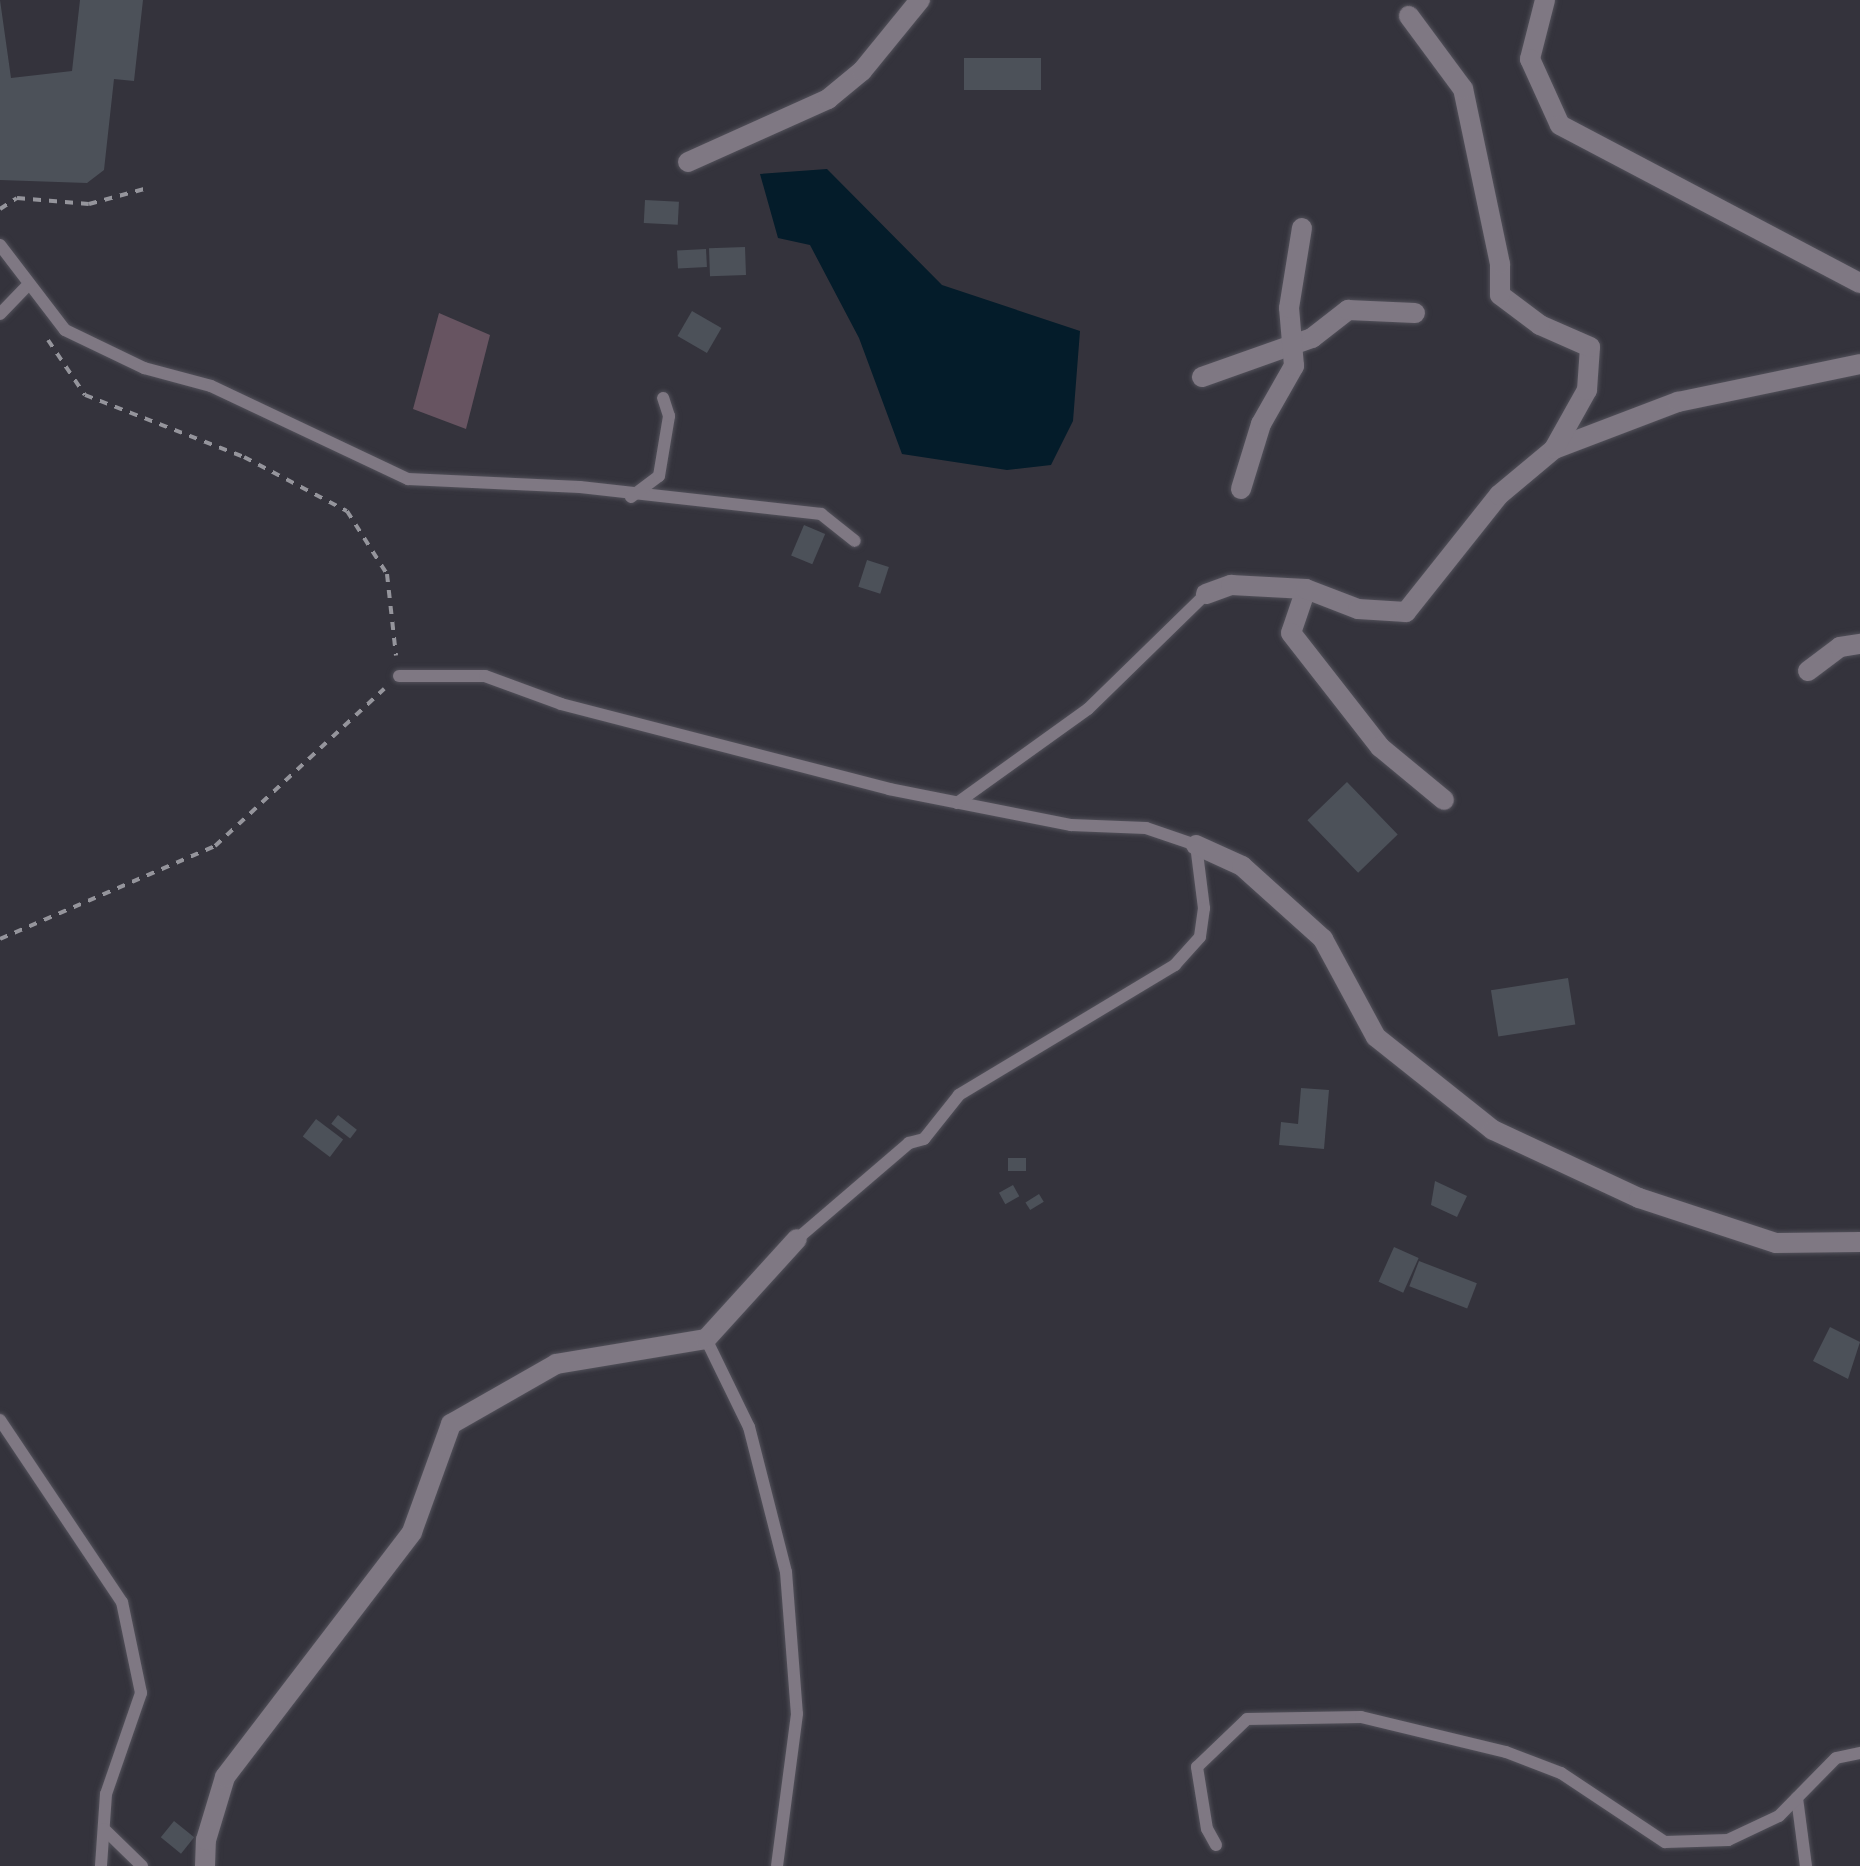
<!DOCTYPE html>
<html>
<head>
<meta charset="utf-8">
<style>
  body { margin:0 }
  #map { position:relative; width:1860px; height:1866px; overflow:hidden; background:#34333c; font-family:"Fira Sans Condensed",sans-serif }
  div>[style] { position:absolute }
  .green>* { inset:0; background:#675461 }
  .water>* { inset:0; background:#041c2a }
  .building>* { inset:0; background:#4c5159; transform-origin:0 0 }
  .path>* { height:4px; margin-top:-2px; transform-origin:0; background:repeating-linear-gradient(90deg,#95959c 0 8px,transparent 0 16px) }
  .roads { filter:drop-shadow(0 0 2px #52515a) drop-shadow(0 0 2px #52515a) }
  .service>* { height:12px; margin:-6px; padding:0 6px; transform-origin:6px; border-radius:6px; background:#7f7883 }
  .minor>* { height:20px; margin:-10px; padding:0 10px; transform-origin:10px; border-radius:10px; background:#7f7883 }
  span { translate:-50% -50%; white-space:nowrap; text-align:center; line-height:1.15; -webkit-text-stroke:8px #1c1b1f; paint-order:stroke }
</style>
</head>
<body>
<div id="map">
  <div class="green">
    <div style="clip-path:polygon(439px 313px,490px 335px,466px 429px,413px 409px)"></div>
  </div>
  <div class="water">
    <div style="clip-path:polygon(827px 169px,942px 285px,1080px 331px,1073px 421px,1051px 465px,1007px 470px,902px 454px,859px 338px,810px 245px,778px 238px,760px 174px)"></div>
  </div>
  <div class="building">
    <div style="clip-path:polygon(0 0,11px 78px,72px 71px,80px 0,143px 0,134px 81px,114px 79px,104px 170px,87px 183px,0 180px)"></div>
    <div style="left:1041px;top:58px;width:32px;height:77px;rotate:90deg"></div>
    <div style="left:645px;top:200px;width:34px;height:23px;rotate:3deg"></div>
    <div style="left:745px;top:247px;width:28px;height:36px;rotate:88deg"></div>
    <div style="left:706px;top:249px;width:18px;height:29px;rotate:87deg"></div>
    <div style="left:692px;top:311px;width:34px;height:29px;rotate:30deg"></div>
    <div style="left:804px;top:525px;width:23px;height:33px;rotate:23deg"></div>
    <div style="left:867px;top:560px;width:23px;height:28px;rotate:18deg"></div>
    <div style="left:1347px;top:782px;width:73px;height:55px;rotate:46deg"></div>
    <div style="left:1568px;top:978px;width:47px;height:78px;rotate:81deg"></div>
    <div style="clip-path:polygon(1301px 1088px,1329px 1090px,1324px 1149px,1279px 1145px,1281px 1122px,1298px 1124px)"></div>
    <div style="left:338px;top:1115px;width:24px;height:11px;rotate:38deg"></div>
    <div style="left:316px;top:1119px;width:34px;height:22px;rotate:37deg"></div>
    <div style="left:1008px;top:1158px;width:18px;height:13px"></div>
    <div style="clip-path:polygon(1435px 1181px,1467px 1196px,1457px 1217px,1431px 1205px)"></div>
    <div style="left:1013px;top:1185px;width:13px;height:16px;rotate:61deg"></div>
    <div style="left:1039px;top:1194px;width:9px;height:16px;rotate:58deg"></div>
    <div style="left:1394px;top:1247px;width:27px;height:38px;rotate:24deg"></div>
    <div style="left:1419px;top:1261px;width:62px;height:27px;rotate:21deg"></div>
    <div style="clip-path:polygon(1830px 1327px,1860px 1342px,1848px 1379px,1813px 1361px)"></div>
    <div style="left:174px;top:1821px;width:26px;height:21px;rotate:39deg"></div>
  </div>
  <div class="path">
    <div style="left:0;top:209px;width:20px;rotate:-33deg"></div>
    <div style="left:17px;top:198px;width:72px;rotate:4.8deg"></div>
    <div style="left:89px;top:204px;width:61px;rotate:-15.2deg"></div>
    <div style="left:48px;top:340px;width:66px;rotate:56.1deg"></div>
    <div style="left:85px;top:395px;width:171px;rotate:21.3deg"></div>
    <div style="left:244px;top:457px;width:116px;rotate:27.7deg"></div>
    <div style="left:347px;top:511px;width:75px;rotate:57.6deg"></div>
    <div style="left:387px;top:574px;width:82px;rotate:83.7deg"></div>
    <div style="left:0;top:939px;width:234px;rotate:-23.4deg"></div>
    <div style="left:215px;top:846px;width:231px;rotate:-42.9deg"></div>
  </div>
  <div class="roads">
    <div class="service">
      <div style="left:0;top:245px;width:107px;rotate:52.6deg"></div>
      <div style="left:65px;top:330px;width:88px;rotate:25.7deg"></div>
      <div style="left:144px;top:368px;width:69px;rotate:15deg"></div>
      <div style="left:211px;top:386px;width:218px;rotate:25.3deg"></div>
      <div style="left:408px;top:479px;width:172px;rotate:2.7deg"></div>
      <div style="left:580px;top:487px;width:243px;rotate:6.4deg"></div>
      <div style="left:821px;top:514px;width:43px;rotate:38.5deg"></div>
      <div style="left:0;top:314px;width:42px;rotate:-46deg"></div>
      <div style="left:631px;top:497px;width:35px;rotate:-37deg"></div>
      <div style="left:659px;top:476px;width:61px;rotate:-80.5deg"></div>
      <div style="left:669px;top:416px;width:19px;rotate:-108deg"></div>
      <div style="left:399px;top:676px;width:86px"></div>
      <div style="left:485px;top:676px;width:81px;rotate:20.2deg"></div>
      <div style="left:561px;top:704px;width:339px;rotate:14.5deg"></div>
      <div style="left:889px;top:789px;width:186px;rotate:11.2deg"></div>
      <div style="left:1071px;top:825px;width:75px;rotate:2.3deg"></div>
      <div style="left:1146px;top:828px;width:53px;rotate:18.8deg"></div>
      <div style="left:1196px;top:845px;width:64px;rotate:82.8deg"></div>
      <div style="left:1204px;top:908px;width:29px;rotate:98deg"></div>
      <div style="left:1200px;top:937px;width:38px;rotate:132deg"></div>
      <div style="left:1175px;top:965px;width:252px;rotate:149deg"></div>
      <div style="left:959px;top:1095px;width:56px;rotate:128.5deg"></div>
      <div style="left:924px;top:1139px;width:16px;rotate:165deg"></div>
      <div style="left:909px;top:1143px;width:148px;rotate:139.4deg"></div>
      <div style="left:957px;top:803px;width:161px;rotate:-35.7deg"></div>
      <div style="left:1088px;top:709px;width:165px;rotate:-44.3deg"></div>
      <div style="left:706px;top:1339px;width:98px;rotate:64deg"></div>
      <div style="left:749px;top:1427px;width:150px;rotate:75.7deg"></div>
      <div style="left:786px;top:1572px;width:142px;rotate:85.6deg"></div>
      <div style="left:797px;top:1714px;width:153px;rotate:97.5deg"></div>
      <div style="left:0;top:1420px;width:219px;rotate:56.2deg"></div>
      <div style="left:122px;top:1602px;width:93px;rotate:78.2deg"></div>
      <div style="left:141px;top:1693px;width:107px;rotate:109.1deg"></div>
      <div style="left:106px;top:1794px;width:72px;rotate:94deg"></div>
      <div style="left:1797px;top:1798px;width:69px;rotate:82.5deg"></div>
      <div style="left:104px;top:1829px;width:53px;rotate:44.2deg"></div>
      <div style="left:1216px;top:1845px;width:18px;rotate:-119deg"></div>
      <div style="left:1207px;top:1829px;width:63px;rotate:-99.2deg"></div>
      <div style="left:1197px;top:1767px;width:69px;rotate:-43.8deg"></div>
      <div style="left:1247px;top:1719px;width:114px;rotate:-1deg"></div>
      <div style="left:1361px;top:1717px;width:149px;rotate:13.6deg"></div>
      <div style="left:1506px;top:1752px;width:59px;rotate:20.9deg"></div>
      <div style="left:1561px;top:1773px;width:125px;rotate:33.6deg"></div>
      <div style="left:1665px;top:1842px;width:63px;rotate:-1.8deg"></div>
      <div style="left:1728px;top:1840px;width:56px;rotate:-25.2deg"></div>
      <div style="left:1779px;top:1816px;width:81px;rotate:-45.5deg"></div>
      <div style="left:1836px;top:1758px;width:25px;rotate:-12deg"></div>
    </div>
    <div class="minor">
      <div style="left:1545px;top:0;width:61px;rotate:104.3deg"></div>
      <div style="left:1530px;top:59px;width:72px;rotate:65.6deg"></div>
      <div style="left:1560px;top:125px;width:339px;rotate:27.8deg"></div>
      <div style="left:688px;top:162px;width:154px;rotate:-24.2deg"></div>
      <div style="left:828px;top:99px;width:44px;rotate:-39.5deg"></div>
      <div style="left:862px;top:71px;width:92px;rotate:-50.8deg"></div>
      <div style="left:1202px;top:377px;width:117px;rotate:-19.5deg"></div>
      <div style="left:1312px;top:338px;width:46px;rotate:-37.9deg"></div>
      <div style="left:1348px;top:310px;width:67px;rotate:2.6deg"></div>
      <div style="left:1554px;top:449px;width:133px;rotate:-20.8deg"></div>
      <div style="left:1678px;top:402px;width:186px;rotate:-11.8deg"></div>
      <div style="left:1241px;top:489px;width:68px;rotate:-72.9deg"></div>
      <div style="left:1261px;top:424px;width:67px;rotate:-60.4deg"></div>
      <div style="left:1294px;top:366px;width:58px;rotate:-94.9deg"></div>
      <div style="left:1289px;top:308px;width:81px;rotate:-80.8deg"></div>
      <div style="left:1306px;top:589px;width:46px;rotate:108.8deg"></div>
      <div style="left:1291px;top:633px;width:145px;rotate:52deg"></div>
      <div style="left:1380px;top:747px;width:83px;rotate:39.6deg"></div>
      <div style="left:1206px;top:594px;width:27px;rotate:-20deg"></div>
      <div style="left:1231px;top:585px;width:75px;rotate:3.1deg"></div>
      <div style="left:1306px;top:589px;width:56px;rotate:21deg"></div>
      <div style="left:1358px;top:609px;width:48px;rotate:3.6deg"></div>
      <div style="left:1406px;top:612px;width:149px;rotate:-51.5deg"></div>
      <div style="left:1499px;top:495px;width:72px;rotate:-39.9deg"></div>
      <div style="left:1554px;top:449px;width:68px;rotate:-60.8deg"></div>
      <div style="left:1587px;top:390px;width:43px;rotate:-86deg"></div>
      <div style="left:1590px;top:347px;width:55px;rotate:-156.3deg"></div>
      <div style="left:1540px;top:325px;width:50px;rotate:-143.1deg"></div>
      <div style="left:1500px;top:295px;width:31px;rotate:-90deg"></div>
      <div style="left:1500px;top:264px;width:179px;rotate:-101.9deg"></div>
      <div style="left:1463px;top:89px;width:91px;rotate:-126.5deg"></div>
      <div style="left:1808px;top:671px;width:40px;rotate:-37deg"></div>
      <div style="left:1840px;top:647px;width:20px;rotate:-9deg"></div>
      <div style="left:1196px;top:845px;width:51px;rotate:24.5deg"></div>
      <div style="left:1242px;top:866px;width:109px;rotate:42deg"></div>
      <div style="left:1323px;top:939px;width:111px;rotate:61.6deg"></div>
      <div style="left:1376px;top:1037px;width:149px;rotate:38.5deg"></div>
      <div style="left:1493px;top:1130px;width:161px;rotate:25deg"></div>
      <div style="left:1639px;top:1198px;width:144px;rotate:18.2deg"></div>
      <div style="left:1776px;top:1243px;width:84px;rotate:-0.7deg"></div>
      <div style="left:205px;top:1866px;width:26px;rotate:-88deg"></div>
      <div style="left:206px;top:1840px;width:66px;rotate:-73.2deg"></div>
      <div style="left:225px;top:1777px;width:308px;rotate:-52.6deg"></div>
      <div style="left:412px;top:1532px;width:115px;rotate:-70.1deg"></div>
      <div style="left:451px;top:1424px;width:121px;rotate:-29.7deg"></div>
      <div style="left:556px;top:1364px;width:152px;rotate:-9.5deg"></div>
      <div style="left:706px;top:1339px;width:135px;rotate:-47.7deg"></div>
    </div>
  </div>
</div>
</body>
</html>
